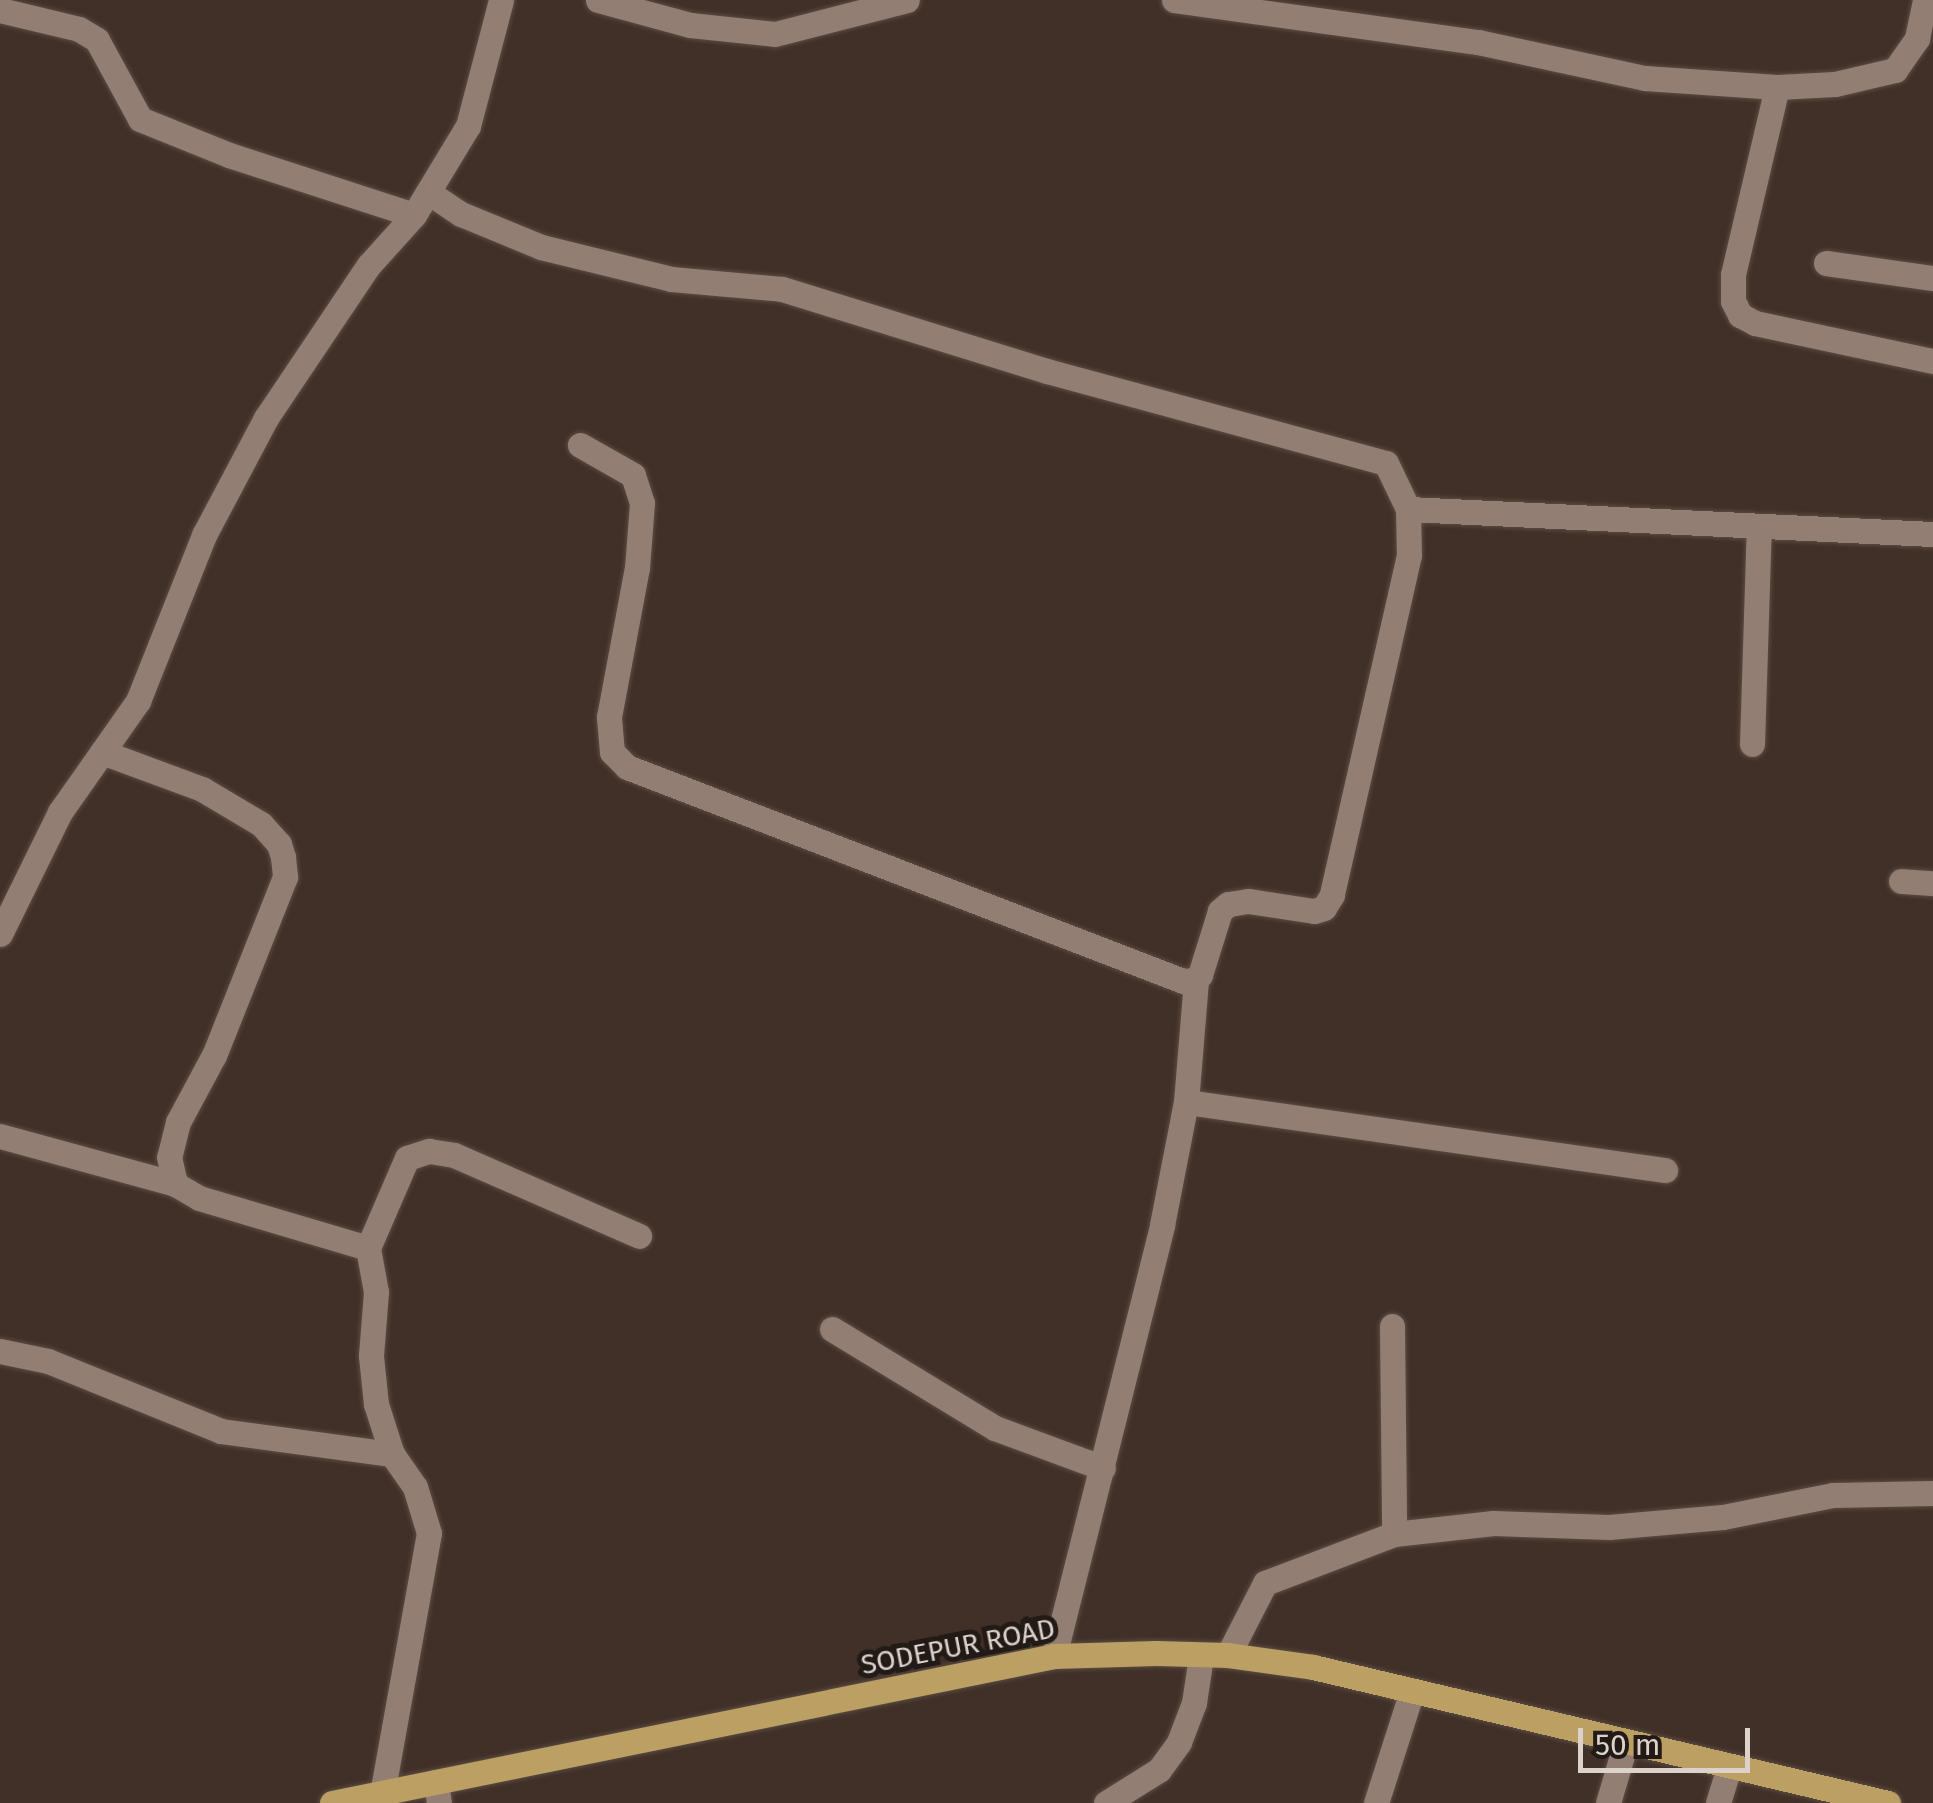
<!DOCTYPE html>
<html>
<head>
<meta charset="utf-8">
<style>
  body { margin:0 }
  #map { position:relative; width:1933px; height:1803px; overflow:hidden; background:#413027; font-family:"Fira Sans",sans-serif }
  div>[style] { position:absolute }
  .roads { filter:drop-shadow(0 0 2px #5a4c44) drop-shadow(0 0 2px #5a4c44) }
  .minor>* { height:25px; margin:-12.5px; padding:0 12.5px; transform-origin:12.5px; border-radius:12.5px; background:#927e73 }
  .major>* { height:25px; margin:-12.5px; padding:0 12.5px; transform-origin:12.5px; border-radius:12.5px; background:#bc9f63 }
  span { translate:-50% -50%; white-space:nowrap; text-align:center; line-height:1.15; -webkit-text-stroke:10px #221a16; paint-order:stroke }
  .street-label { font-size:28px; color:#dcd1cb }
  .scale { position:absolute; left:1578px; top:1728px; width:172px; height:45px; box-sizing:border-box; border:5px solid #dcd1cb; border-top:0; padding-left:12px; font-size:30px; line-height:35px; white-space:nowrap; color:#dcd1cb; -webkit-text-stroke:8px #221a16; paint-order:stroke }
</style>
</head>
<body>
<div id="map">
  <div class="roads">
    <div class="minor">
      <div style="left:598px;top:0;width:95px;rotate:15.2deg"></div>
      <div style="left:690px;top:25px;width:85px;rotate:6deg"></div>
      <div style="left:775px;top:34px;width:136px;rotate:-14.4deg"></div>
      <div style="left:1174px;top:0;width:307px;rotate:7.9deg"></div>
      <div style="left:1478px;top:42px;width:171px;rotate:12.2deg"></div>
      <div style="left:1645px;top:78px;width:132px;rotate:3.9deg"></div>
      <div style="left:1777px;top:87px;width:58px;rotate:-3deg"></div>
      <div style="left:1835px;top:84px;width:62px;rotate:-13.1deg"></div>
      <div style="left:1895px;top:70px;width:39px;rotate:-55deg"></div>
      <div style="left:1917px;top:38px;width:39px;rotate:-78deg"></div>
      <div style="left:0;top:10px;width:81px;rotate:13.5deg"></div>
      <div style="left:79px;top:29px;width:21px;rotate:31deg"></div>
      <div style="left:97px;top:40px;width:90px;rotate:61.4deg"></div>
      <div style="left:140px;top:119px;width:96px;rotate:22deg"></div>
      <div style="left:229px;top:155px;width:194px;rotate:18deg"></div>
      <div style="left:1777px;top:87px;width:193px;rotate:103.2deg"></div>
      <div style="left:1733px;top:275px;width:26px;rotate:90deg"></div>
      <div style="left:1733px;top:301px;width:16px;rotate:63deg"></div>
      <div style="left:1740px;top:315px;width:17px;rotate:28deg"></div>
      <div style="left:1755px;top:323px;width:182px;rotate:12.1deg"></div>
      <div style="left:428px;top:192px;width:40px;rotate:34deg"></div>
      <div style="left:461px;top:214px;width:87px;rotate:22.4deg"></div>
      <div style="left:541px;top:247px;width:134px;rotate:13.8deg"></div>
      <div style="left:671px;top:279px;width:111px;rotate:5.1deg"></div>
      <div style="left:782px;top:289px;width:277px;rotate:17.2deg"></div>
      <div style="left:1047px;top:371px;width:351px;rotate:15.2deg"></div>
      <div style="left:1386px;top:463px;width:51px;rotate:64.4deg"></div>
      <div style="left:1408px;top:509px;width:46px;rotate:88.8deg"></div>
      <div style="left:1409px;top:555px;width:349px;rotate:102.8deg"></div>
      <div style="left:1332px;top:895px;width:15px;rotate:122deg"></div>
      <div style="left:1324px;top:908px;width:10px;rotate:163deg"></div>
      <div style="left:1314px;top:911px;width:67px;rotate:-171.4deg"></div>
      <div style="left:1248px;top:901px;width:20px;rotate:171deg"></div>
      <div style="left:1228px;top:904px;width:11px;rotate:139deg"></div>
      <div style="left:1220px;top:911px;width:67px;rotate:107.4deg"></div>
      <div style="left:1200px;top:975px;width:6px;rotate:129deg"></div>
      <div style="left:1196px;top:980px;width:13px;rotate:176deg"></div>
      <div style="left:1183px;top:981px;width:596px;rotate:-158.95deg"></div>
      <div style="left:627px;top:767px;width:21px;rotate:-135deg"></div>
      <div style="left:612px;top:752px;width:35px;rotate:-95deg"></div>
      <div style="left:609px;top:717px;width:152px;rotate:-79.4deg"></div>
      <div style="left:637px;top:568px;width:65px;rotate:-85.6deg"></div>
      <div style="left:642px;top:503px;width:29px;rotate:-108deg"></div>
      <div style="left:633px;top:475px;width:61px;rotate:-150.5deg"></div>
      <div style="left:1826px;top:263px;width:108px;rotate:8deg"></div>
      <div style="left:1408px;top:509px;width:526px;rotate:2.73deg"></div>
      <div style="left:1752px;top:744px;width:218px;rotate:-88.2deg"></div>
      <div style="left:102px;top:752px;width:107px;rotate:20.3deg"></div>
      <div style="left:202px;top:789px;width:69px;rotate:30.7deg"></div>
      <div style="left:261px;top:824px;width:27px;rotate:48deg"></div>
      <div style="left:279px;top:844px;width:14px;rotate:73deg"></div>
      <div style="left:283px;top:857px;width:20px;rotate:84deg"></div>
      <div style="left:285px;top:877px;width:192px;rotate:111.7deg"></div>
      <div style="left:214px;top:1055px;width:76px;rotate:118.2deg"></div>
      <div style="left:178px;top:1122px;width:36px;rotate:104deg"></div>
      <div style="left:169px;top:1157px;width:28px;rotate:77deg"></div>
      <div style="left:175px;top:1184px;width:28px;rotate:30deg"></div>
      <div style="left:199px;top:1198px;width:176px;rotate:16.5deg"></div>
      <div style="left:368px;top:1248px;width:45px;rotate:79.7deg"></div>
      <div style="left:376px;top:1292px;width:64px;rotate:94.5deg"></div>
      <div style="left:371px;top:1356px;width:48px;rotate:84.1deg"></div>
      <div style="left:376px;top:1404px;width:52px;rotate:72.3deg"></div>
      <div style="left:392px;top:1454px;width:40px;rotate:55.1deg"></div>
      <div style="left:415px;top:1487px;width:48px;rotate:73.1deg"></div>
      <div style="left:429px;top:1533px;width:264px;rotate:100.2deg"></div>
      <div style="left:1901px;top:881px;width:32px;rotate:4deg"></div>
      <div style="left:0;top:934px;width:136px;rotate:-63.8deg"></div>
      <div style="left:60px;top:812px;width:136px;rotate:-54.9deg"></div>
      <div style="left:138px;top:701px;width:179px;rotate:-68.3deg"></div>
      <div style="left:204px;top:535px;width:132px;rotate:-62.1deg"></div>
      <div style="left:266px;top:418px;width:184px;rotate:-56.1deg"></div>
      <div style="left:369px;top:265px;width:67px;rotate:-48deg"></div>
      <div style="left:414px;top:215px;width:104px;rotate:-58.8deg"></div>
      <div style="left:468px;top:126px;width:130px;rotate:-75.3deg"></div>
      <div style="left:1186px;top:1102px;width:484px;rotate:8.1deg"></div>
      <div style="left:0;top:1136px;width:181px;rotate:15.3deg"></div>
      <div style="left:368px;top:1248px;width:98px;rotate:-66.6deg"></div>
      <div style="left:407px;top:1158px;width:23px;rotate:-18deg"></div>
      <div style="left:429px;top:1151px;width:25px;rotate:9deg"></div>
      <div style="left:454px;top:1155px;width:202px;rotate:23.6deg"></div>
      <div style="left:1392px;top:1326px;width:208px;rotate:89.4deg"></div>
      <div style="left:832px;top:1329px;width:191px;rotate:31.3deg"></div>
      <div style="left:995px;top:1428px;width:115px;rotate:20.3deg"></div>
      <div style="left:0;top:1351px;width:49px;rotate:11.8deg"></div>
      <div style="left:48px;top:1361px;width:187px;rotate:22deg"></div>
      <div style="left:221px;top:1431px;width:173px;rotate:7.7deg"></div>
      <div style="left:1228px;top:1655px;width:81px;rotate:-62.8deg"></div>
      <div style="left:1265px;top:1583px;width:138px;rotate:-20.8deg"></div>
      <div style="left:1394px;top:1534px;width:100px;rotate:-6.3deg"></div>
      <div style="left:1493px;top:1523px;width:116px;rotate:2deg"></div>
      <div style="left:1609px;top:1527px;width:114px;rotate:-5deg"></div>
      <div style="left:1723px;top:1517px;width:112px;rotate:-11.3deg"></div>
      <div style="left:1833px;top:1495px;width:100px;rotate:-1.1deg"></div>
      <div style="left:1054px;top:1656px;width:444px;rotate:-75.9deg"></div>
      <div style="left:1162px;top:1225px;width:125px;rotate:-79deg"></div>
      <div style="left:1186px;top:1102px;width:122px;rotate:-85.3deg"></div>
      <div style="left:436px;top:1782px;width:21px;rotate:82deg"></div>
      <div style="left:1106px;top:1803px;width:62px;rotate:-31.9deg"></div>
      <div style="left:1159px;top:1770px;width:34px;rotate:-54deg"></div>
      <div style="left:1179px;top:1742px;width:42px;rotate:-69deg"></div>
      <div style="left:1194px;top:1703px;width:48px;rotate:-81.5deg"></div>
      <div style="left:1376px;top:1803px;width:118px;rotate:-72.2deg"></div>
      <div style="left:1608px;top:1803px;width:64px;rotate:-73.6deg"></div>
      <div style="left:1718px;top:1803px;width:39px;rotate:-73deg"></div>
    </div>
    <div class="major">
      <div style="left:332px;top:1803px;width:737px;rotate:-11.51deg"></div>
      <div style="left:1054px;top:1656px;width:102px;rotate:-1.7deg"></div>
      <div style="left:1156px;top:1653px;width:72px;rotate:1.6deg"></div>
      <div style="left:1228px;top:1655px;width:86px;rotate:8deg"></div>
      <div style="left:1313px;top:1667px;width:591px;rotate:13.31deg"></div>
    </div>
  </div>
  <div class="street-label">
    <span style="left:958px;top:1647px;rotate:-11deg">SODEPUR ROAD</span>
  </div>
  <div class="scale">50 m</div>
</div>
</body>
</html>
